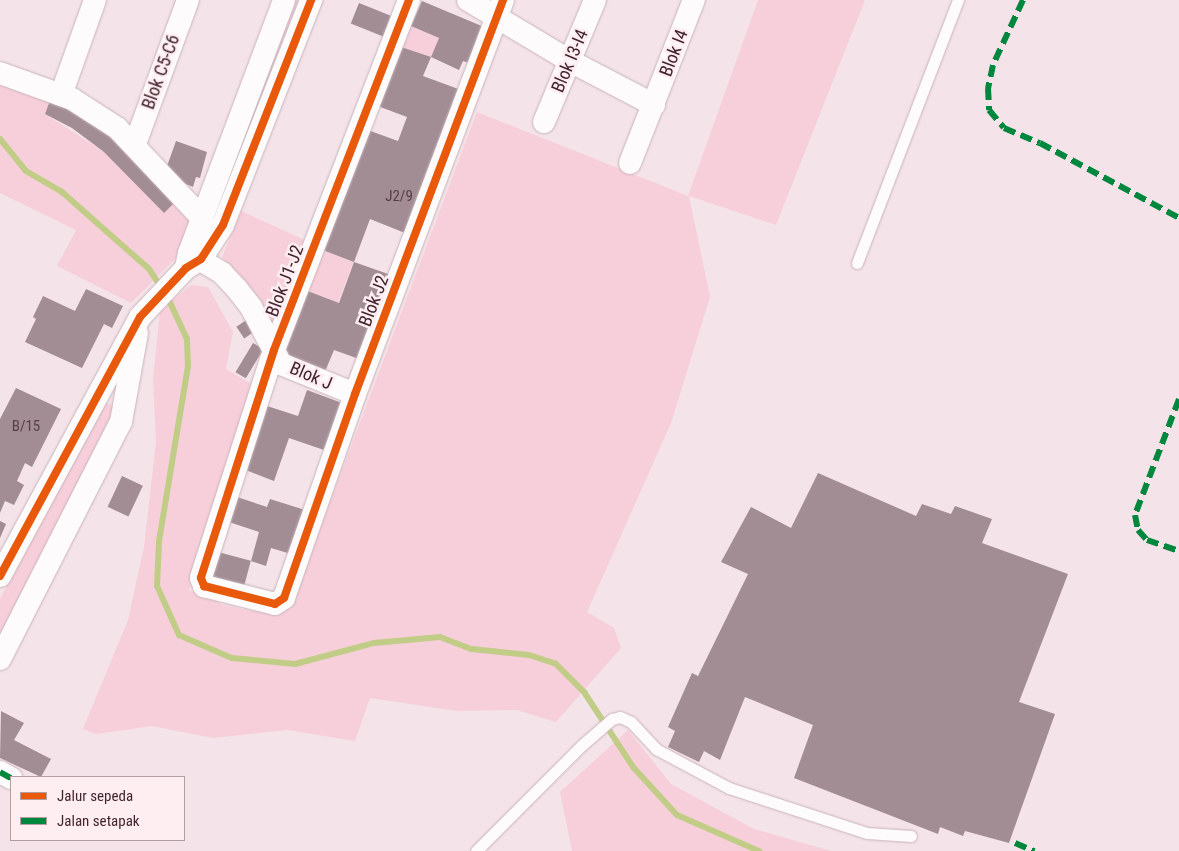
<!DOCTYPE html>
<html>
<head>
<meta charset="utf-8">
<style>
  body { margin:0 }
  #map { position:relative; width:1179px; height:851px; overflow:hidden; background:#f4e3e8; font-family:"Roboto Condensed",sans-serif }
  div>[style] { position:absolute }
  .green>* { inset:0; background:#f7cfda; transform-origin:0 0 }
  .stream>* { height:6px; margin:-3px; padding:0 3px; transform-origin:3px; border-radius:3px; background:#c1cd87 }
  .building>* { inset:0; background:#a18d93; transform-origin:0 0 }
  .roads { filter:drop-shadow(0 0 1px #c9b4ba) drop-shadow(0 0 1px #c9b4ba) }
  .service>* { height:11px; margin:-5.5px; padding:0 5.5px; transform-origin:5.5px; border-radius:5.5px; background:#fdfbfc }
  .minor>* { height:22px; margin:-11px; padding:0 11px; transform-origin:11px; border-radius:11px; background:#fdfbfc }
  .quiet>* { height:6px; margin-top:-3px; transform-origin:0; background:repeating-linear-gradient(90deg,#00873e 0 12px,transparent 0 18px) }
  .cycleway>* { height:8px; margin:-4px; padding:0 4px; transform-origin:4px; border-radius:4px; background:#e8590c }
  span { translate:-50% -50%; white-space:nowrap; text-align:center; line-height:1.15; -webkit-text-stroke:5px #feeef2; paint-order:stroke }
  .number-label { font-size:15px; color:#593e46 }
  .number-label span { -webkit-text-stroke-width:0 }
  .street-label { font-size:18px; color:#41242d }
  .legend { position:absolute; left:10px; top:776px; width:175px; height:65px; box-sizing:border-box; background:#feeef2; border:1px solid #b29da3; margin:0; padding:6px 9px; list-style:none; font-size:15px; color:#41242d }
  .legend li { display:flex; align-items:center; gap:10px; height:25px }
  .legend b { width:25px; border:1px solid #b29da3 }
</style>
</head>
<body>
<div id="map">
  <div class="green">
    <div style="clip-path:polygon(293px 0,302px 0,230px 191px,223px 192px)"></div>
    <div style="clip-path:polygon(758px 0,865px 0,776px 225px,689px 196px,710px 297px,671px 423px,587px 612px,614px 628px,621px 648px,556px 722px,517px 710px,457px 711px,370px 698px,355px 741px,287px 730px,213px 738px,152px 726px,96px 734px,83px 729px,128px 620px,144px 547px,156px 442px,153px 380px,160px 311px,191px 285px,208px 287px,233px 332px,226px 369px,253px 385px,233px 460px,189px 590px,223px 605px,252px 611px,285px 612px,295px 595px,477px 112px,688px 196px)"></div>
    <div style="left:407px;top:24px;width:35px;height:24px;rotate:24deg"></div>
    <div style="clip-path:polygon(0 80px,51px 98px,45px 114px,104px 152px,164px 213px,177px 200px,196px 220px,178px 256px,131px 303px,57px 266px,76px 230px,0 193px)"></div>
    <div style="clip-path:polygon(241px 211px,307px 241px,279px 321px,272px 322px,265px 316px,222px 257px)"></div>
    <div style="left:320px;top:249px;width:36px;height:44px;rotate:21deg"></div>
    <div style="clip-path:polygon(104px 403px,112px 405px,115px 411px,0 635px,0 599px,97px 411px)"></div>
    <div style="clip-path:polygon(628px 730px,671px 784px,754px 829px,831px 851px,572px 851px,560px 792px)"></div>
  </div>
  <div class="stream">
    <div style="left:0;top:139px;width:41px;rotate:50.9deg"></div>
    <div style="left:26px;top:171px;width:42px;rotate:30.3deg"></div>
    <div style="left:62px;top:192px;width:116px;rotate:41.5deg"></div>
    <div style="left:149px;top:269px;width:23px;rotate:56deg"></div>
    <div style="left:167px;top:296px;width:47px;rotate:65.1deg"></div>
    <div style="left:187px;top:339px;width:27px;rotate:88deg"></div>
    <div style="left:188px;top:366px;width:177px;rotate:99.4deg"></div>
    <div style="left:159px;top:541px;width:45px;rotate:92.5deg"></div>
    <div style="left:157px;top:586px;width:54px;rotate:65.8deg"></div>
    <div style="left:179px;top:635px;width:58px;rotate:23.5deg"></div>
    <div style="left:232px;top:658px;width:63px;rotate:5.4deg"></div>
    <div style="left:295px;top:664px;width:82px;rotate:-14.9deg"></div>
    <div style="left:374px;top:643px;width:66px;rotate:-5.2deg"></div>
    <div style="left:440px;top:637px;width:34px;rotate:21deg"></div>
    <div style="left:472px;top:649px;width:57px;rotate:6deg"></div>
    <div style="left:529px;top:655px;width:28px;rotate:18deg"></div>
    <div style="left:556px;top:664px;width:40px;rotate:45deg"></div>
    <div style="left:584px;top:692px;width:90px;rotate:56.8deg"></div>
    <div style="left:633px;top:767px;width:65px;rotate:47.5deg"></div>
    <div style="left:677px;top:815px;width:90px;rotate:23.7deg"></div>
  </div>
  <div class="building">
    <div style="clip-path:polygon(422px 1px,484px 27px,469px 63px,463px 61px,459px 70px,431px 57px,423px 76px,461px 90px,405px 233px,370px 219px,354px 262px,320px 249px,365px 129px,398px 141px,407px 117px,375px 105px,398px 46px,431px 57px,439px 38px,411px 26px)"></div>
    <div style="left:359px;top:3px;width:35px;height:22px;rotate:22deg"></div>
    <div style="clip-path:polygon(51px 98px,107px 130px,177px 200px,164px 213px,104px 152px,72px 128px,45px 114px)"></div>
    <div style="clip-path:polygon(176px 141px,207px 152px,200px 178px,196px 177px,193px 187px,172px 178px,175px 173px,166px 169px)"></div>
    <div style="clip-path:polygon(354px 262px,391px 275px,359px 359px,334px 350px,324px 374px,280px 357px,305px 290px,339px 303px)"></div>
    <div style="clip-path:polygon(86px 289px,123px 306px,112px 328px,104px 324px,82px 368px,25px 342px,36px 319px,33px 317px,43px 296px,75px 311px)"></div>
    <div style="left:248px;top:319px;width:14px;height:14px;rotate:56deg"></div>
    <div style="left:253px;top:343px;width:12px;height:34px;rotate:31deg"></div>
    <div style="clip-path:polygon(16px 388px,61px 409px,32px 467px,25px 463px,17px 481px,24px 485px,14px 505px,5px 501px,0 513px,0 419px)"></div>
    <div style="clip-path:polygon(307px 390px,342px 403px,324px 450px,289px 438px,274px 481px,243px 469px,264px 405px,298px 416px)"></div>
    <div style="clip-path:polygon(818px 473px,916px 516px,922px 504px,951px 514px,955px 506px,992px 519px,982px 543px,1068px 574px,1019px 702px,1055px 714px,1009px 843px,965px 831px,963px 836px,940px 827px,938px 834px,794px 778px,813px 725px,745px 697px,720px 760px,704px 751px,699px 762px,668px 747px,675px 731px,668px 727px,692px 673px,698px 676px,748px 574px,721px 562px,751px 507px,791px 528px)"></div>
    <div style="left:122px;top:476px;width:23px;height:34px;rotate:25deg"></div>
    <div style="clip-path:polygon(234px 496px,267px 507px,270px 499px,305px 510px,291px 554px,271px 548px,266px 566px,251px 561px,259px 532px,226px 521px)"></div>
    <div style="clip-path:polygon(0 521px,6px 524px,0 538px)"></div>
    <div style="left:218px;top:552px;width:34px;height:33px;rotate:15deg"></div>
    <div style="clip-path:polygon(1px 711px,24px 723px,14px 740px,51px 759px,41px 777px,0 758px)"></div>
  </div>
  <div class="roads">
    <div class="service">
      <div style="left:857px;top:263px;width:282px;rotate:-69deg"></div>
      <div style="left:476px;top:851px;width:150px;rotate:-45deg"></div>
      <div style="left:582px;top:745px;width:40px;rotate:-41deg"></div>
      <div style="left:612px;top:719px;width:8px;rotate:-14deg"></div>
      <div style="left:620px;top:717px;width:12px;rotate:24deg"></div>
      <div style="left:631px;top:722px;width:37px;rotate:47deg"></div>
      <div style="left:656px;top:749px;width:83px;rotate:28.1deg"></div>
      <div style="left:729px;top:788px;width:145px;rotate:18.1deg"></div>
      <div style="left:867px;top:833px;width:44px;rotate:3.9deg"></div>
    </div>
    <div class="minor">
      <div style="left:409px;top:0;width:375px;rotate:111.1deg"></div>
      <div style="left:274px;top:350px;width:239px;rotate:107.8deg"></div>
      <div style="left:201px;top:578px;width:9px;rotate:69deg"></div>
      <div style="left:204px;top:586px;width:73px;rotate:14.2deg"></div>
      <div style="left:275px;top:604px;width:11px;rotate:-34deg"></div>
      <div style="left:284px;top:598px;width:216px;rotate:-70.8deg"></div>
      <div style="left:355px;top:394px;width:421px;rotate:-69.4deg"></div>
      <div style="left:468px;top:0;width:119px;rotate:30.9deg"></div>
      <div style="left:570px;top:61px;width:95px;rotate:27.6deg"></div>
      <div style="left:0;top:73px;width:77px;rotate:19.9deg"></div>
      <div style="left:72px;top:99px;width:54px;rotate:32.8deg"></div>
      <div style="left:117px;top:128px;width:124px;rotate:46.6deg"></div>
      <div style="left:61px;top:95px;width:101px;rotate:-70.3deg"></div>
      <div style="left:544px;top:122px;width:132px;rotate:-67.3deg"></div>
      <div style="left:135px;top:144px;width:153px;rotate:-69.8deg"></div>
      <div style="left:630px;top:163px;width:175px;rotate:-68.6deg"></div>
      <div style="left:189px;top:253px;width:39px;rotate:31deg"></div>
      <div style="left:222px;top:273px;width:22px;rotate:47deg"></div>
      <div style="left:237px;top:289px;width:23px;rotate:52deg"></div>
      <div style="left:251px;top:307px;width:64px;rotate:62.2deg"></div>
      <div style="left:281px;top:364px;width:80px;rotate:22.1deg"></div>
      <div style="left:186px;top:268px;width:15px;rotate:-79deg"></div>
      <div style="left:189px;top:253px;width:270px;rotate:-69.4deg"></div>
      <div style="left:0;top:576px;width:294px;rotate:-61.6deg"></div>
      <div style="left:140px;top:317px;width:67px;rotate:-46.8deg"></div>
      <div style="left:186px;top:268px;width:17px;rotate:-31deg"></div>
      <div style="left:201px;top:259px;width:40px;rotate:-57.1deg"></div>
      <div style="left:223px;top:225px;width:242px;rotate:-68.6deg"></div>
      <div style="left:0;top:659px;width:266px;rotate:-63deg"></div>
      <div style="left:121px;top:422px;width:90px;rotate:-79.8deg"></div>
      <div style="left:0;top:772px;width:13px;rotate:29deg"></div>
    </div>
  </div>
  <div class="quiet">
    <div style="left:1023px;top:0;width:72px;rotate:114.8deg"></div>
    <div style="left:993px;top:65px;width:24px;rotate:102deg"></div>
    <div style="left:988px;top:88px;width:22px;rotate:87deg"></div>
    <div style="left:989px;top:110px;width:23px;rotate:50deg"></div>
    <div style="left:1004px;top:128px;width:39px;rotate:23deg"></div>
    <div style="left:1040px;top:143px;width:158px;rotate:28.3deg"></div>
    <div style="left:1179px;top:399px;width:124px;rotate:110.8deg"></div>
    <div style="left:1135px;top:515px;width:15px;rotate:79deg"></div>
    <div style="left:1138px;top:530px;width:13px;rotate:48deg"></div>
    <div style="left:1147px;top:540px;width:34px;rotate:19deg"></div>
    <div style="left:0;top:772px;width:13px;rotate:29deg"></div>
    <div style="left:1015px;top:843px;width:21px;rotate:23deg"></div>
  </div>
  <div class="cycleway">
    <div style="left:409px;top:0;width:375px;rotate:111.1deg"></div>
    <div style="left:274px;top:350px;width:239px;rotate:107.8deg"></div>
    <div style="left:201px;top:578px;width:9px;rotate:69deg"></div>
    <div style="left:204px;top:586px;width:73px;rotate:14.2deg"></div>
    <div style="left:275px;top:604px;width:11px;rotate:-34deg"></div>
    <div style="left:284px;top:598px;width:216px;rotate:-70.8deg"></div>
    <div style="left:355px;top:394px;width:421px;rotate:-69.4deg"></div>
    <div style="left:0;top:576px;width:294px;rotate:-61.6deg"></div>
    <div style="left:140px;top:317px;width:67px;rotate:-46.8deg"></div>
    <div style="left:186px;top:268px;width:17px;rotate:-31deg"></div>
    <div style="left:201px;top:259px;width:40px;rotate:-57.1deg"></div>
    <div style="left:223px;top:225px;width:242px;rotate:-68.6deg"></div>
  </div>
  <div class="number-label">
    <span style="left:399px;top:197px">J2/9</span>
    <span style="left:26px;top:427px">B/15</span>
  </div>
  <div class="street-label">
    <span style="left:674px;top:53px;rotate:-69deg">Blok I4</span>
    <span style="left:570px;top:61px;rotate:-67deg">Blok I3-I4</span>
    <span style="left:161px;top:72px;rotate:-70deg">Blok C5-C6</span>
    <span style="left:285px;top:281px;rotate:-69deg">Blok J1-J2</span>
    <span style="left:374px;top:301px;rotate:-69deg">Blok J2</span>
    <span style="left:311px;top:376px;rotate:23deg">Blok J</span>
  </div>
  <ul class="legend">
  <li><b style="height:6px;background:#e8590c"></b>Jalur sepeda</li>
  <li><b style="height:6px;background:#00873e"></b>Jalan setapak</li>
  </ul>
</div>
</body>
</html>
